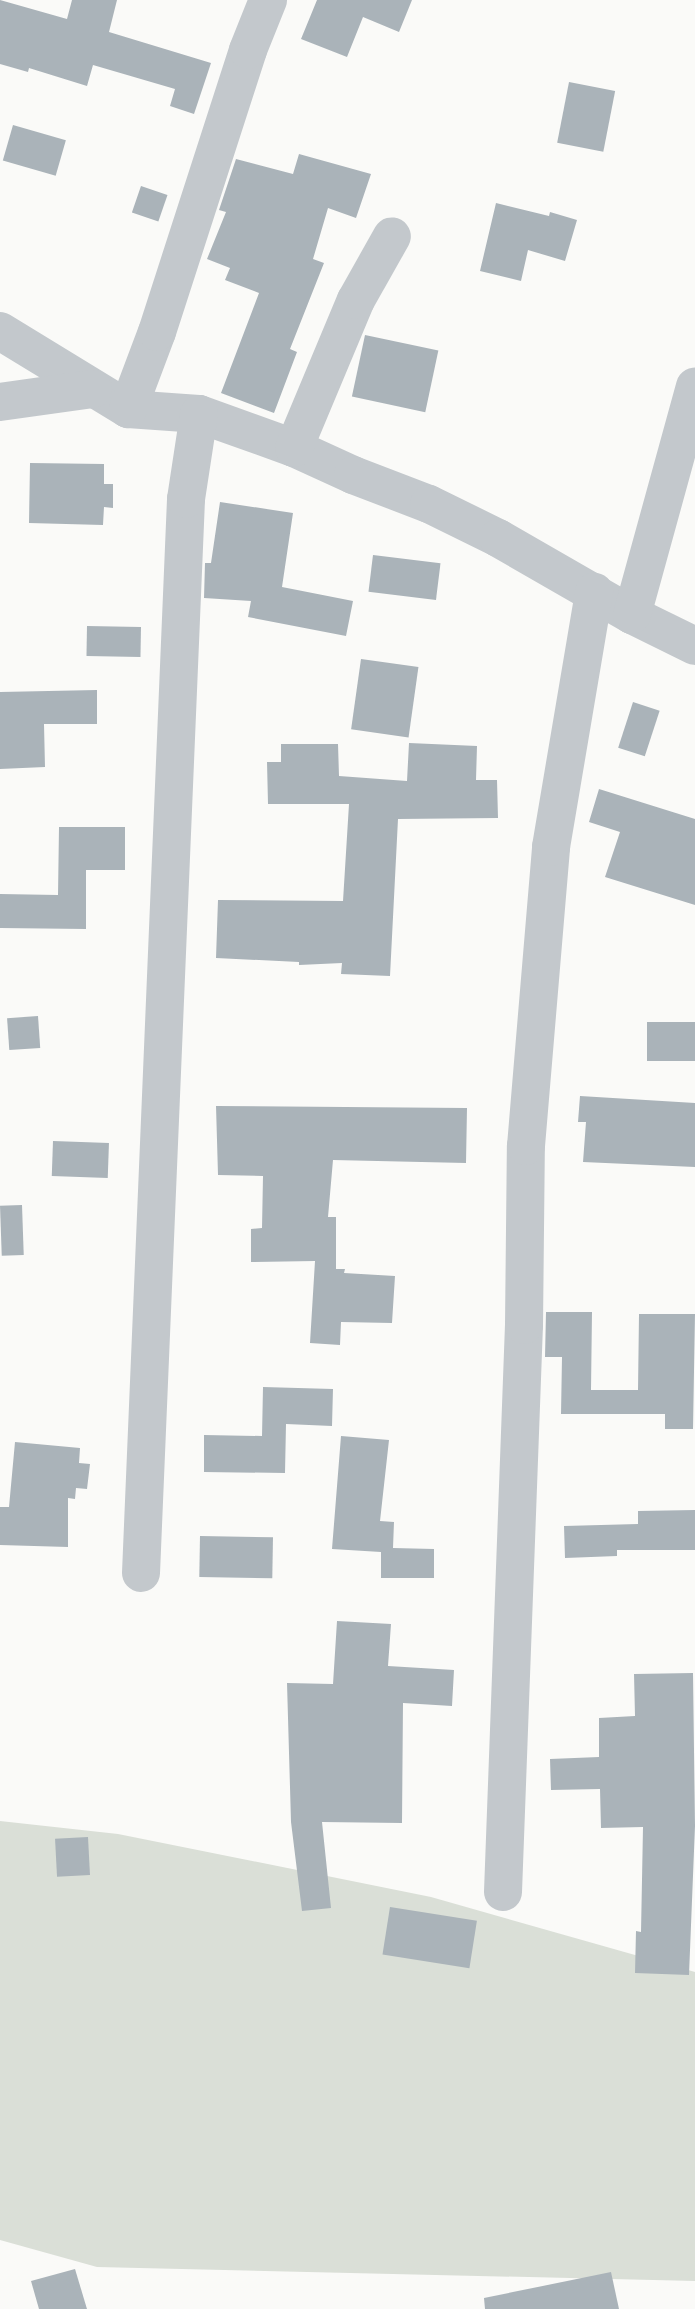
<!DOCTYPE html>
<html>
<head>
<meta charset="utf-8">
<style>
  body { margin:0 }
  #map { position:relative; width:695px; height:2309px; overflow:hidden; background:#fafaf8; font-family:"Noto Sans",sans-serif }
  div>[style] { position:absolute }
  .green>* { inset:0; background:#dadfd7 }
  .building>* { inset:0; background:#aab3b9; transform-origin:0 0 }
  .minor>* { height:38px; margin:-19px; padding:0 19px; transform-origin:19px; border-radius:19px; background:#c3c8cc }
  span { translate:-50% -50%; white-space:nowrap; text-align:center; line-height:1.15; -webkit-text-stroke:7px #fff; paint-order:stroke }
</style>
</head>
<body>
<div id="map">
  <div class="green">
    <div style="clip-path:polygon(0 1821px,118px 1834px,431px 1897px,695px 1972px,695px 2281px,97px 2267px,0 2240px)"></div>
  </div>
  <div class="building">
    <div style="clip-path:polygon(0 0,67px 19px,72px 0,117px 0,109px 32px,211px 63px,194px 114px,170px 106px,175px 89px,93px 65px,87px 86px,29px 68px,28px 72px,0 64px)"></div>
    <div style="clip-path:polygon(317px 0,412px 0,399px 32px,363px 17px,347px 57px,301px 39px)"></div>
    <div style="left:569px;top:82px;width:47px;height:62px;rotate:11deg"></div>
    <div style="left:13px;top:125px;width:55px;height:37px;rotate:16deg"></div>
    <div style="clip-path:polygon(299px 154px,371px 174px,356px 218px,328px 208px,313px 259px,324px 263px,290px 349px,297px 352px,274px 413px,221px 393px,259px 293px,225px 280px,230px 268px,207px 259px,226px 212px,219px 210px,236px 159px,293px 174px)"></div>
    <div style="left:141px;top:186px;width:28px;height:28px;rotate:19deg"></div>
    <div style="clip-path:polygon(496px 203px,549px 216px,550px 212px,577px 220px,565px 261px,528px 250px,521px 281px,480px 271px)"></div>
    <div style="left:365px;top:335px;width:75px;height:63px;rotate:12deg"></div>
    <div style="clip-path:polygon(30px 463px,104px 464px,104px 484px,113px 484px,113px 508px,104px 507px,103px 525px,29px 523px)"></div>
    <div style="clip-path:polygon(220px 502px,293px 513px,282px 587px,353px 601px,346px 636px,248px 617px,251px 601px,204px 598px,205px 563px,211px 563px)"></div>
    <div style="left:373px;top:555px;width:68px;height:37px;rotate:7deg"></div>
    <div style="left:87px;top:626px;width:54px;height:30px;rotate:1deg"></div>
    <div style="left:361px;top:659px;width:58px;height:71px;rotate:8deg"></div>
    <div style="clip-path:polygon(97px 690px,97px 724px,44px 724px,45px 767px,0 769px,0 692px)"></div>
    <div style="left:633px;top:702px;width:28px;height:48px;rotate:18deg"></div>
    <div style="clip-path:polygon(409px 743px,477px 746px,476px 780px,497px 780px,498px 818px,398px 819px,390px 976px,341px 974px,342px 963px,299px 965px,299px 962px,216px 958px,218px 900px,343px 901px,349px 804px,268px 804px,267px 762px,281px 762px,281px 744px,338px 744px,339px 776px,407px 781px)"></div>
    <div style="clip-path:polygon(599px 789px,695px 819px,695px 905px,605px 877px,620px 832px,589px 822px)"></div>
    <div style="clip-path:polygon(59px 827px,125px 827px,125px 870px,86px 870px,86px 929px,0 928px,0 894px,58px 895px)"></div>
    <div style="left:38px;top:1016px;width:32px;height:31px;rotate:86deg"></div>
    <div style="left:695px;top:1022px;width:39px;height:48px;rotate:90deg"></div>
    <div style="clip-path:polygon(580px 1096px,695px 1103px,695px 1167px,583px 1162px,586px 1122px,578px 1122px)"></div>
    <div style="clip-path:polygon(216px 1106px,467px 1108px,466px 1163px,333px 1160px,328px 1217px,336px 1217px,336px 1269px,345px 1269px,344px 1273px,395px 1276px,392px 1323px,341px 1322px,340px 1345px,310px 1343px,315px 1261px,251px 1262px,251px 1229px,262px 1228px,263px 1176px,218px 1175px)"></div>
    <div style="left:53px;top:1141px;width:56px;height:35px;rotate:2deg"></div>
    <div style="left:22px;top:1205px;width:50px;height:22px;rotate:88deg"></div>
    <div style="clip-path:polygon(546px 1312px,592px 1312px,591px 1390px,638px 1390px,639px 1314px,695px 1314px,693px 1429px,665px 1429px,665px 1414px,561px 1414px,562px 1357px,545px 1357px)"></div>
    <div style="clip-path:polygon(263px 1387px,333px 1389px,332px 1426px,286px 1424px,285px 1473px,204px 1472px,204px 1435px,262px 1436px)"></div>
    <div style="clip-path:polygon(341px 1436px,389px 1440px,380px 1521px,394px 1522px,393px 1548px,434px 1549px,434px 1578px,381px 1578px,381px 1552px,332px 1549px)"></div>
    <div style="clip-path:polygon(15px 1442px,80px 1448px,79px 1463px,90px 1464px,87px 1489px,76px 1488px,75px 1499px,68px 1498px,68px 1547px,0 1545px,0 1507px,9px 1507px)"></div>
    <div style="clip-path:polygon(695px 1510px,695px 1550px,617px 1550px,617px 1556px,565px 1558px,564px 1526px,638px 1524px,638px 1511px)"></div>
    <div style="left:200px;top:1536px;width:73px;height:41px;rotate:1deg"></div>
    <div style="clip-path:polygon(337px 1621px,391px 1624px,388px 1666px,454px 1670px,452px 1706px,403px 1703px,402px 1823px,322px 1822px,331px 1908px,302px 1911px,291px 1822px,287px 1683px,333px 1684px)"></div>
    <div style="clip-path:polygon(693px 1673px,695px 1826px,689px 1975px,635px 1973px,636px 1931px,641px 1932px,643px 1827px,601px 1828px,600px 1789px,551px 1790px,550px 1759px,599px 1757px,599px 1718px,635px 1716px,634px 1674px)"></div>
    <div style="left:88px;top:1837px;width:38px;height:33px;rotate:87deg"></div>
    <div style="left:390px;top:1907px;width:88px;height:48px;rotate:9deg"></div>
    <div style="clip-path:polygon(75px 2269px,87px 2309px,39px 2309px,31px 2281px)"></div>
    <div style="clip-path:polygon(611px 2272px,619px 2309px,485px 2309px,484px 2298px)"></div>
  </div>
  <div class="minor">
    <div style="left:0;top:331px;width:150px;rotate:31.4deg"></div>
    <div style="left:128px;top:409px;width:71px;rotate:4deg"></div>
    <div style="left:199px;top:414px;width:101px;rotate:19.7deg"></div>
    <div style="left:294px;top:448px;width:65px;rotate:24.6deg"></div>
    <div style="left:353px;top:475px;width:81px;rotate:20.9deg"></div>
    <div style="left:429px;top:504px;width:77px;rotate:26.2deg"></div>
    <div style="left:498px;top:538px;width:155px;rotate:29.9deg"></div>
    <div style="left:632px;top:615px;width:70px;rotate:26.2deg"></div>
    <div style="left:0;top:402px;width:94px;rotate:-8deg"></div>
    <div style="left:128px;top:409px;width:82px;rotate:-69.4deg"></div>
    <div style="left:157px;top:332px;width:296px;rotate:-72.1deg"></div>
    <div style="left:248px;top:50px;width:54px;rotate:-68.2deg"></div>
    <div style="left:294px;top:448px;width:160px;rotate:-67.3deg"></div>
    <div style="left:356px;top:300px;width:73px;rotate:-60.6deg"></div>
    <div style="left:632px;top:615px;width:237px;rotate:-74.6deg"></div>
    <div style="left:141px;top:1573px;width:1075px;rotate:-87.6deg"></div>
    <div style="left:186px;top:499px;width:86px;rotate:-81.3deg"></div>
    <div style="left:503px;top:1892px;width:567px;rotate:-87.88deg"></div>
    <div style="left:524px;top:1325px;width:179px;rotate:-89.4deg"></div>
    <div style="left:526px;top:1146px;width:300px;rotate:-85.2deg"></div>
    <div style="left:551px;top:847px;width:259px;rotate:-80.4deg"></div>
  </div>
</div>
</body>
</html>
